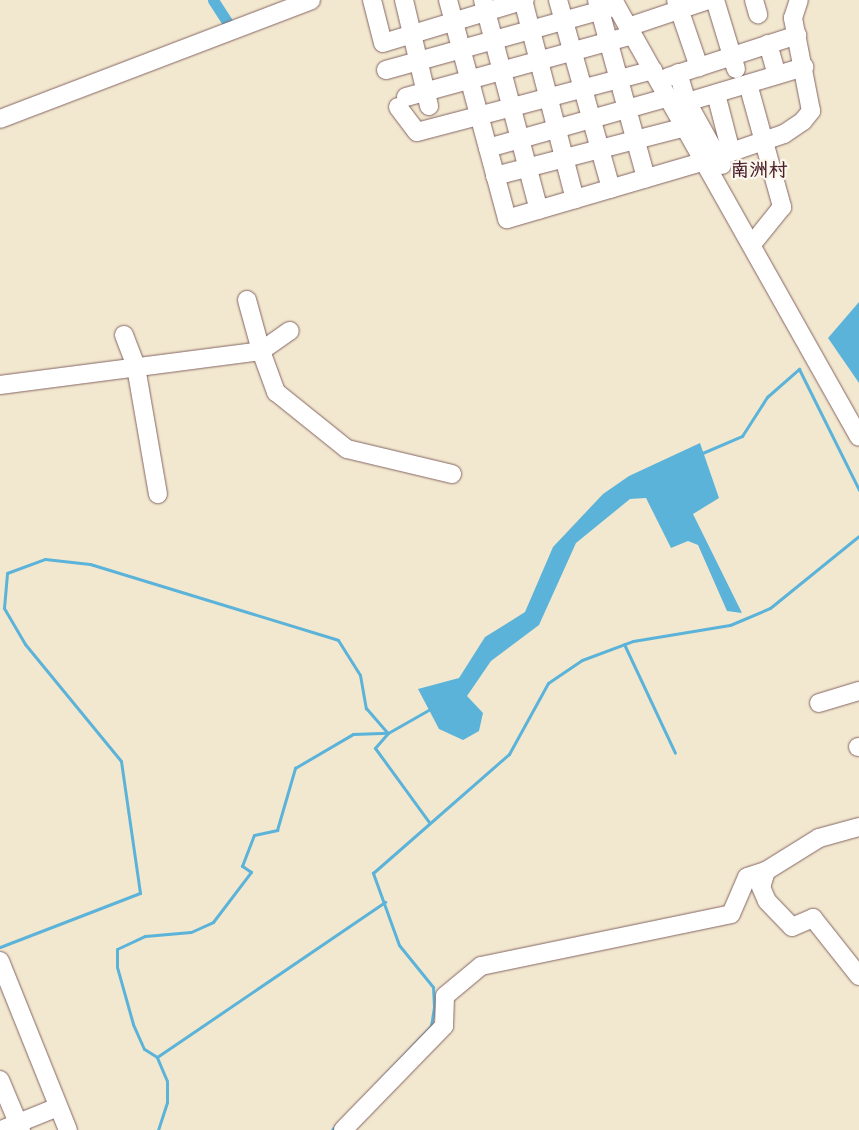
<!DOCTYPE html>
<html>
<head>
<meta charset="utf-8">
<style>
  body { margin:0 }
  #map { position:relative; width:859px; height:1130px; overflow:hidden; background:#f2e8cf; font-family:Mynerve,"LXGW WenKai TC",sans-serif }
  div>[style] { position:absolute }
  .water>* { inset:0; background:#5cb3d9 }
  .stream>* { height:3px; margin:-1.5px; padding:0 1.5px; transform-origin:1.5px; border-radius:1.5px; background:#5cb3d9 }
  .canal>* { height:11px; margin:-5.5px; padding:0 5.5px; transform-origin:5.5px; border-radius:5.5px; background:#5cb3d9 }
  .roads { filter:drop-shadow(0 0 1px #856564) drop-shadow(0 0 1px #856564) }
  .minor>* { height:18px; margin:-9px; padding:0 9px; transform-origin:9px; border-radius:9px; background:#fff }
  span { translate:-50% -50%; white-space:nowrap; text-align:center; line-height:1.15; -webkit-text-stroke:4.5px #fbf7ec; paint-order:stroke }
  .quarter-label { font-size:19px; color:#4a1f2b; font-weight:700 }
</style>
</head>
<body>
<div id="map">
  <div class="water">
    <div style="clip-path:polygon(859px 302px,859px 383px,828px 338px)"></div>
    <div style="clip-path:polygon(700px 443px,719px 498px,693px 514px,742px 613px,727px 611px,698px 545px,688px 541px,671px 548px,646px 498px,630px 499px,576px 543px,539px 625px,491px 661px,467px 696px,483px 713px,479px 731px,463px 740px,439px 729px,418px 689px,459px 678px,485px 637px,525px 612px,553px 547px,603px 494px,629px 476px)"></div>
  </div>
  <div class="stream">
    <div style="left:700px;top:454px;width:46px;rotate:-23.2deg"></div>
    <div style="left:742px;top:436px;width:46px;rotate:-57.3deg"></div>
    <div style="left:767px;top:397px;width:43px;rotate:-41.2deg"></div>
    <div style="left:799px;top:369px;width:135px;rotate:63.6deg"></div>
    <div style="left:624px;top:644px;width:120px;rotate:64.9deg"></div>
    <div style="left:0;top:947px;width:150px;rotate:-21.1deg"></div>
    <div style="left:140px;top:893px;width:133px;rotate:-98.2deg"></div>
    <div style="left:121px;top:761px;width:151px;rotate:-129.4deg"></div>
    <div style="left:25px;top:644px;width:42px;rotate:-120.3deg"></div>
    <div style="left:4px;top:608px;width:35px;rotate:-85deg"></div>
    <div style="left:7px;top:573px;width:40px;rotate:-20.2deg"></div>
    <div style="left:45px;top:559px;width:45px;rotate:6.3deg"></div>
    <div style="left:90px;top:564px;width:259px;rotate:17deg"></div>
    <div style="left:338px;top:640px;width:41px;rotate:57.8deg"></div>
    <div style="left:360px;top:675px;width:34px;rotate:80deg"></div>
    <div style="left:366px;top:708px;width:33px;rotate:49deg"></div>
    <div style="left:388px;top:733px;width:48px;rotate:-29.7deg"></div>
    <div style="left:157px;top:1057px;width:276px;rotate:-34.2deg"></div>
    <div style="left:376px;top:1084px;width:80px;rotate:-46.5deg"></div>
    <div style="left:431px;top:1026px;width:20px;rotate:-81deg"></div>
    <div style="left:434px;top:1006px;width:19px;rotate:-93deg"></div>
    <div style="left:433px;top:987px;width:54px;rotate:-129deg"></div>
    <div style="left:399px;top:945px;width:77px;rotate:-109.9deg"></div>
    <div style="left:373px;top:873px;width:181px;rotate:-41.2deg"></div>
    <div style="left:509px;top:754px;width:81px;rotate:-61.2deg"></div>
    <div style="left:548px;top:683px;width:41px;rotate:-34.1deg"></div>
    <div style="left:582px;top:660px;width:54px;rotate:-20.4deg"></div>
    <div style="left:633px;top:641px;width:98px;rotate:-9.4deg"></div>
    <div style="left:730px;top:625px;width:43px;rotate:-23deg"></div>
    <div style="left:770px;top:608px;width:114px;rotate:-39deg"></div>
    <div style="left:158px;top:1130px;width:29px;rotate:-72deg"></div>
    <div style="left:167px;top:1102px;width:21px;rotate:-90deg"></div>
    <div style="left:167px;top:1081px;width:26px;rotate:-113deg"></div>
    <div style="left:157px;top:1057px;width:15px;rotate:-148deg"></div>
    <div style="left:144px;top:1049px;width:27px;rotate:-114deg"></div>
    <div style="left:133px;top:1024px;width:59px;rotate:-105.7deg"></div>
    <div style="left:117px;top:967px;width:18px;rotate:-90deg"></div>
    <div style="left:117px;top:949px;width:31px;rotate:-25deg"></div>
    <div style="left:145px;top:936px;width:46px;rotate:-5deg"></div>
    <div style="left:191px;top:932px;width:24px;rotate:-24deg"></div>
    <div style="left:213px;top:922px;width:63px;rotate:-52.8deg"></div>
    <div style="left:251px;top:872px;width:11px;rotate:-146deg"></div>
    <div style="left:242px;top:866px;width:33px;rotate:-69deg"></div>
    <div style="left:254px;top:835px;width:24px;rotate:-12deg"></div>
    <div style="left:277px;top:830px;width:65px;rotate:-73.8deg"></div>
    <div style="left:295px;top:768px;width:67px;rotate:-30.4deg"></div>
    <div style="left:353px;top:734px;width:35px;rotate:-2deg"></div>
    <div style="left:388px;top:733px;width:20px;rotate:131deg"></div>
    <div style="left:375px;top:748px;width:92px;rotate:53.9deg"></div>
    <div style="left:332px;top:1130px;width:8px;rotate:-50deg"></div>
  </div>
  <div class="canal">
    <div style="left:213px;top:0;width:27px;rotate:57deg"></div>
  </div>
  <div class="roads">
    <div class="minor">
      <div style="left:372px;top:0;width:44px;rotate:75.7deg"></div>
      <div style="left:383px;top:43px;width:148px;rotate:-16.8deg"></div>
      <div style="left:404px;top:0;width:109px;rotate:76.7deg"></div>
      <div style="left:448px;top:0;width:227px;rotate:74.9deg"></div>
      <div style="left:507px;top:219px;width:206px;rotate:-16.3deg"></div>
      <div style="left:705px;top:161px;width:83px;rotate:-18.9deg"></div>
      <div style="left:784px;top:134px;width:23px;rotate:-34deg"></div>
      <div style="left:803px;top:121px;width:13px;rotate:-51deg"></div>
      <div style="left:811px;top:111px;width:95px;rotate:-101deg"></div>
      <div style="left:793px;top:18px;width:19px;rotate:-72deg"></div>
      <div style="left:483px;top:0;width:217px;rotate:75.1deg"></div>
      <div style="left:523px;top:0;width:206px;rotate:75.4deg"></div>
      <div style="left:558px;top:0;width:196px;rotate:74.3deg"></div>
      <div style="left:597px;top:0;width:185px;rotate:74.6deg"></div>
      <div style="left:613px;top:0;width:501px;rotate:60.62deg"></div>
      <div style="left:676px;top:0;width:71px;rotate:71.1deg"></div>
      <div style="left:715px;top:0;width:72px;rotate:73.1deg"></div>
      <div style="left:754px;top:0;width:15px;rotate:74deg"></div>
      <div style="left:628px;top:27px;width:84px;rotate:-18.6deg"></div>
      <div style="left:768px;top:44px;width:32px;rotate:74deg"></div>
      <div style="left:386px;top:70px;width:239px;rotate:-15.5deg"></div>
      <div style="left:678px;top:73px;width:30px;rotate:73deg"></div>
      <div style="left:687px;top:102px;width:72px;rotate:60.9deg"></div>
      <div style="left:668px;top:77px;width:136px;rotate:-18deg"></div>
      <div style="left:748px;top:84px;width:128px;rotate:74.5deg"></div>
      <div style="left:782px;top:207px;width:46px;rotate:128.9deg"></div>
      <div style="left:716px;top:94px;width:60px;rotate:75.5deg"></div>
      <div style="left:406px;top:97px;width:234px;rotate:-15.3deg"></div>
      <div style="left:677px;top:105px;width:133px;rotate:-16.7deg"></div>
      <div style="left:398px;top:107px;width:31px;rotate:53deg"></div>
      <div style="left:417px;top:132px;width:244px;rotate:-14.7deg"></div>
      <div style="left:0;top:119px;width:333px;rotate:-20.9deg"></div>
      <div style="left:488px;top:148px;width:188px;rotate:-15.7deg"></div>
      <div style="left:495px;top:176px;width:197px;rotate:-14.4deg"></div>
      <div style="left:247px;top:300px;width:53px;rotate:74.6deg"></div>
      <div style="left:261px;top:351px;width:35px;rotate:-35deg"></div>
      <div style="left:124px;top:335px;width:34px;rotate:69deg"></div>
      <div style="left:136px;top:367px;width:129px;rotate:80.2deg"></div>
      <div style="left:0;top:385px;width:263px;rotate:-7.4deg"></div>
      <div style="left:261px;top:351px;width:44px;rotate:69.9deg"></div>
      <div style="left:276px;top:392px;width:91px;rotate:38.8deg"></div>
      <div style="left:347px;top:449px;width:108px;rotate:13.4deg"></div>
      <div style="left:819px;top:703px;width:42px;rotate:-16.7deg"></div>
      <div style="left:858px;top:747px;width:1px"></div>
      <div style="left:766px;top:871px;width:17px;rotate:107deg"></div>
      <div style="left:761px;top:887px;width:15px;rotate:67deg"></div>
      <div style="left:767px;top:901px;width:36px;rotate:46deg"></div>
      <div style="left:792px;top:927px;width:23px;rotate:-23deg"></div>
      <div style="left:813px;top:918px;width:74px;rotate:51.6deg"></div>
      <div style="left:0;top:961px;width:182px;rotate:68.1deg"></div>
      <div style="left:0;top:1080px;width:54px;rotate:67.2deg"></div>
      <div style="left:1px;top:1130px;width:61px;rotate:-22deg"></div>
      <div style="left:343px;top:1130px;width:145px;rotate:-45.8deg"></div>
      <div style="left:444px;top:1026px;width:30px;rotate:-88deg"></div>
      <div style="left:445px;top:996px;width:47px;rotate:-39.8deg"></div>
      <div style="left:481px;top:966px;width:255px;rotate:-11.7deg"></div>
      <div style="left:731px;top:914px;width:40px;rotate:-66.6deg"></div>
      <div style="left:747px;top:877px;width:20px;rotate:-18deg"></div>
      <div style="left:766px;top:871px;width:62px;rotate:-31.9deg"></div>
      <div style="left:819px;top:838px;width:41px;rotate:-15.4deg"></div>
    </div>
  </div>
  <div class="quarter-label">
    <span style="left:759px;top:171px">南洲村</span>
  </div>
</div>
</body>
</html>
